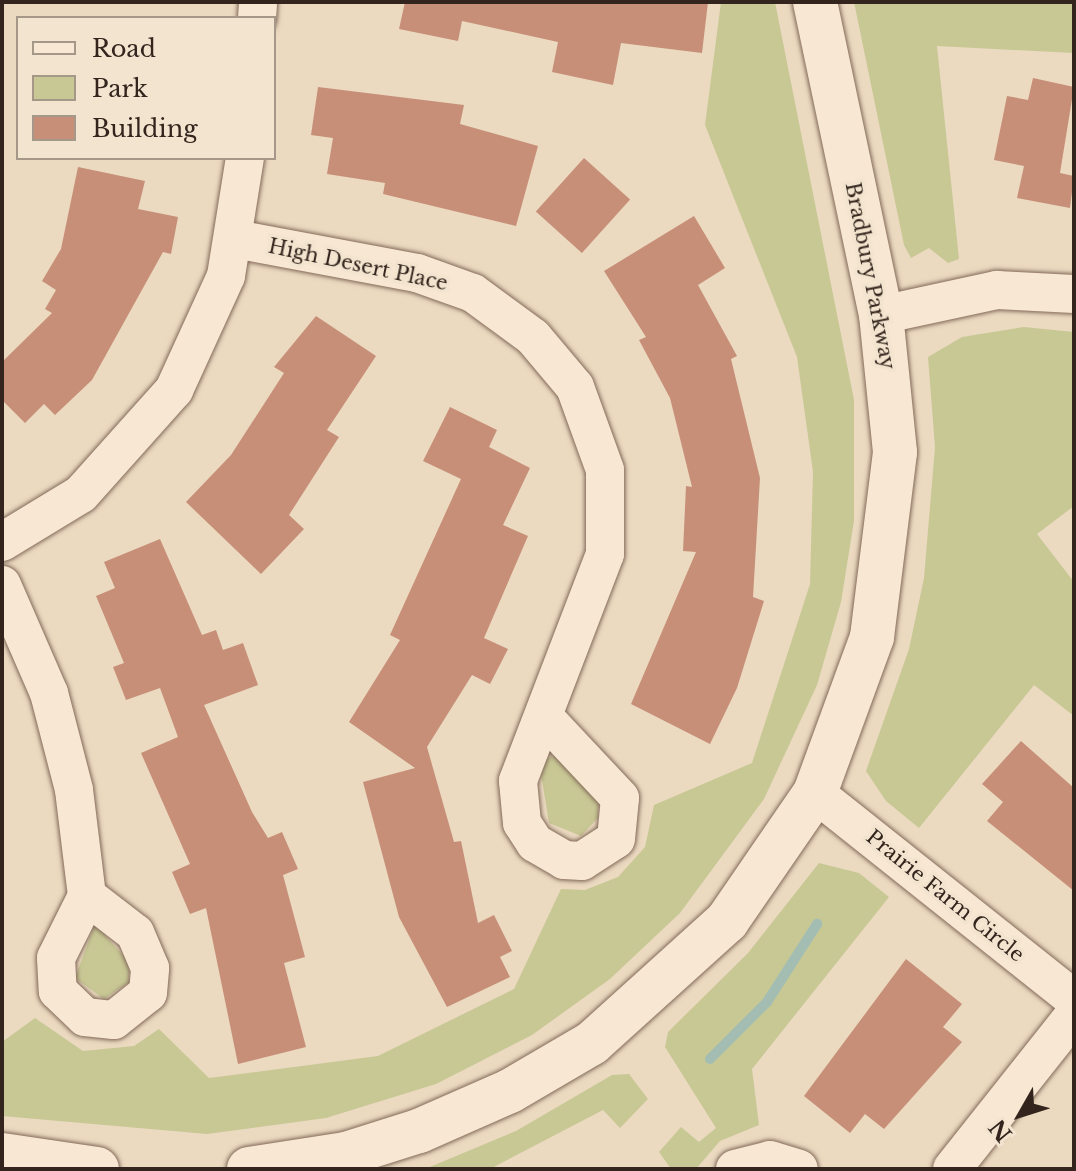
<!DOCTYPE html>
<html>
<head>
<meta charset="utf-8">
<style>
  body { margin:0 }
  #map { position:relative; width:1076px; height:1171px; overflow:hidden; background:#ebd9c0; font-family:"Libre Baskerville",serif }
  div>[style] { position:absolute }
  .green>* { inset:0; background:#c8c895 }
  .stream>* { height:10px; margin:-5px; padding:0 5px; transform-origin:5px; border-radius:5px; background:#a3bdb2 }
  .building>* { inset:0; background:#c78f78; transform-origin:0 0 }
  .roads { filter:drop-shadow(0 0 2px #836a59) drop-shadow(0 0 2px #836a59) }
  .minor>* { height:38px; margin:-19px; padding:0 19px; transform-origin:19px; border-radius:19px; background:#f7e7d3 }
  .tertiary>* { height:44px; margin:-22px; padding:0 22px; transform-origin:22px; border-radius:22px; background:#f7e7d3 }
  span { translate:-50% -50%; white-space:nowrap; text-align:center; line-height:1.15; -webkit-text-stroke:7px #f3e4cf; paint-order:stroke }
  .street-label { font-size:20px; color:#33251d }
  .frame { position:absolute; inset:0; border:4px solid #33251d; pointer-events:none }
  .legend { position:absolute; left:16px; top:16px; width:260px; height:144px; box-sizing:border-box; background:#f3e4cf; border:2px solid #a69888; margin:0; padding:10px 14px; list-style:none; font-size:24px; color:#33251d }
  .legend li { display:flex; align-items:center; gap:16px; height:40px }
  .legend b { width:40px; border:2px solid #a69888 }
  .north { position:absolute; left:980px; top:1075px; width:80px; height:80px; -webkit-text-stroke:6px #f3e4cf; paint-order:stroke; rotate:231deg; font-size:22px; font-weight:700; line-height:32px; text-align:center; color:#33251d }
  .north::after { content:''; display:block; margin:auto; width:28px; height:36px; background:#33251d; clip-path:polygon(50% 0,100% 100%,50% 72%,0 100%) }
</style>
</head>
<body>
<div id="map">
  <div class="green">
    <div style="clip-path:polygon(721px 2px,775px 2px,854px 400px,854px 521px,841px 602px,817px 685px,764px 799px,680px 913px,610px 979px,532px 1035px,436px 1084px,326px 1118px,207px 1134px,2px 1116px,2px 1042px,35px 1018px,83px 1051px,134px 1046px,159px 1029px,209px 1078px,378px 1056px,514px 989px,561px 889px,585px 890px,618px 877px,645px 847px,654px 805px,752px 763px,810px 584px,813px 472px,797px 357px,705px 125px)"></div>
    <div style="clip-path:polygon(854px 2px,1074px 2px,1074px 53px,937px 46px,959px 259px,948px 263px,929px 248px,911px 258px,904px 245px)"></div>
    <div style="clip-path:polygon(1024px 327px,1074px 332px,1074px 506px,1037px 534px,1074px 582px,1074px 716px,1034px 685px,919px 828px,886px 801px,866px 771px,909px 649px,924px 578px,935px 447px,928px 357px,962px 337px)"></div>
    <div style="clip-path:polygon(554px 756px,599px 798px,598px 818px,581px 836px,549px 823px,541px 774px,543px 760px)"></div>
    <div style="clip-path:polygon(819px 863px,859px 873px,889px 897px,752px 1069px,759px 1125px,720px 1141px,696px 1169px,671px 1169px,659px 1152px,681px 1127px,699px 1142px,716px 1128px,665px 1047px,668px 1032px,748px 953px)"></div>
    <div style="clip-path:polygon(95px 924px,129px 962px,129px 982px,104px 999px,75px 978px)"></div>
    <div style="clip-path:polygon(629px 1074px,648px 1099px,620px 1128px,603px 1110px,490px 1169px,425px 1169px,516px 1131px,612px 1075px)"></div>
  </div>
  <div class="stream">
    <div style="left:710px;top:1059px;width:81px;rotate:-45deg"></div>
    <div style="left:767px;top:1002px;width:93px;rotate:-57.3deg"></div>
  </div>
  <div class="building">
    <div style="clip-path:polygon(405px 2px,708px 2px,702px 53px,621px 43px,613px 85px,552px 72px,558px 42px,462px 21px,458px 41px,399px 29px)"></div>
    <div style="clip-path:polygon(1033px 78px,1074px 87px,1060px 173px,1074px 176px,1070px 208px,1017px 198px,1024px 166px,994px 160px,1007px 96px,1028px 100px)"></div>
    <div style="clip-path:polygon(318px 87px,464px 105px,460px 124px,538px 146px,516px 226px,383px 194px,385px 183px,327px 174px,333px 138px,311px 135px)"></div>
    <div style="left:584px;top:158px;width:62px;height:72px;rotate:42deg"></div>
    <div style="clip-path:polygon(78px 167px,145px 181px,138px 209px,178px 217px,171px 254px,163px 252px,92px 380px,55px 415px,44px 404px,25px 423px,2px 400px,2px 362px,52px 313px,45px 309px,56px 290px,42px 281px,61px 249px)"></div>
    <div style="clip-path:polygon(694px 216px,725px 268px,698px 285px,737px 356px,731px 359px,760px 478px,753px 597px,764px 601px,737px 688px,710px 744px,631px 704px,696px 552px,683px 551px,686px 486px,692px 487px,670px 398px,639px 340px,646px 337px,604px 271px)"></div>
    <div style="clip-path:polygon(316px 316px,376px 356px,327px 430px,339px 437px,289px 515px,304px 529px,261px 574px,186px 502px,231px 455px,284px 373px,274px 367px)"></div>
    <div style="clip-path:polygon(450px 407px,497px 430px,489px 447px,530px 468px,503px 525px,528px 536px,484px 638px,508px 649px,490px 684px,472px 675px,427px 747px,454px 842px,461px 841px,478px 923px,494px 915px,512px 951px,500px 957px,510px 977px,447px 1007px,399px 917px,363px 782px,415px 768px,349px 722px,400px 640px,390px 635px,461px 479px,423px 461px)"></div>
    <div style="clip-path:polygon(160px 539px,202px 635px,216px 630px,223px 650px,243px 643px,258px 685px,204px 705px,252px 812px,268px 838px,282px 832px,298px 869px,283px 875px,305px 957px,284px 963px,306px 1047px,238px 1064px,206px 908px,190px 914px,172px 872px,190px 864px,141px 753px,178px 737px,160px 688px,126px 700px,113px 667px,124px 663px,96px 596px,115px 588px,104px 562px)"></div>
    <div style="clip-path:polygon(1021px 741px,1074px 788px,1074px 891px,987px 821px,1003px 802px,982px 784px)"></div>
    <div style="clip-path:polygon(906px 959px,962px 1004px,943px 1027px,962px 1042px,884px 1129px,865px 1114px,850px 1133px,804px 1096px)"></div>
  </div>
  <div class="roads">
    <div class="minor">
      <div style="left:257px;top:18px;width:16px;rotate:-86deg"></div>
      <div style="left:235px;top:239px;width:185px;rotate:10.6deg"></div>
      <div style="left:417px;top:273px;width:59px;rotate:19.7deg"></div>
      <div style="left:473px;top:293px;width:74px;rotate:36.3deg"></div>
      <div style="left:533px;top:337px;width:65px;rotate:50deg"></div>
      <div style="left:575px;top:387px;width:88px;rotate:70.1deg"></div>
      <div style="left:605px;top:470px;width:84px;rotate:90deg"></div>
      <div style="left:605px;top:554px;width:243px;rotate:111deg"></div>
      <div style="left:518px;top:781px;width:42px;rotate:84.6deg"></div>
      <div style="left:522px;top:823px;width:24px;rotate:57deg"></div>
      <div style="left:535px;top:843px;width:34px;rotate:30deg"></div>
      <div style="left:564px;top:860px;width:18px;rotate:3deg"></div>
      <div style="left:582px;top:861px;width:40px;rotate:-32.9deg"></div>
      <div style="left:616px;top:839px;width:41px;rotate:-84.4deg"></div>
      <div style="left:620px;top:798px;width:110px;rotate:-133.2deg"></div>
      <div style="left:881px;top:315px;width:119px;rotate:-12.2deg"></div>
      <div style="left:997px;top:290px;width:77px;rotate:3deg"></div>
      <div style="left:2px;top:542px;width:92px;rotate:-31.3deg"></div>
      <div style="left:81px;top:494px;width:140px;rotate:-48.2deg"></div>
      <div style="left:174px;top:390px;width:125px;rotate:-65.5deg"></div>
      <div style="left:226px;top:276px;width:120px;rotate:-80.9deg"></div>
      <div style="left:2px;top:585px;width:118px;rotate:66.5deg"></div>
      <div style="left:49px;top:693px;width:100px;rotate:75.5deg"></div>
      <div style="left:74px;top:790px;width:107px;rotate:83deg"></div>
      <div style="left:87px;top:896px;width:69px;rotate:116.6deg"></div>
      <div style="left:56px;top:958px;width:33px;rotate:87deg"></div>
      <div style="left:58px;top:991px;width:37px;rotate:44deg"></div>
      <div style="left:85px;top:1017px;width:29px;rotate:6deg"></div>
      <div style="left:114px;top:1020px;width:43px;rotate:-38.5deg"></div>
      <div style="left:148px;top:993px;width:25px;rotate:-85deg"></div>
      <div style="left:150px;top:968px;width:38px;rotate:-113deg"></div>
      <div style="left:135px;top:933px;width:61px;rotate:-142.4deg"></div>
      <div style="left:815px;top:793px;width:331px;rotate:38.5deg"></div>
      <div style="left:735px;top:1169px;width:36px;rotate:-14deg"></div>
      <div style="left:770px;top:1160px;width:30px;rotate:17deg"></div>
      <div style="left:952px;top:1169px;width:196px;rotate:-51.6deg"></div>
    </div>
    <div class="tertiary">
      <div style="left:2px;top:1155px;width:96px;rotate:8.4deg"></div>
      <div style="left:249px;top:1169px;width:98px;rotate:-8.8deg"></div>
      <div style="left:346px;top:1154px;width:77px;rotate:-17.5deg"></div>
      <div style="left:419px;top:1131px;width:99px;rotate:-23.7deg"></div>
      <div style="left:510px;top:1091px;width:95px;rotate:-30.3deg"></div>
      <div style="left:592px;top:1043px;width:182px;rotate:-42.1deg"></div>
      <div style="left:727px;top:921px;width:155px;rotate:-55.5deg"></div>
      <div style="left:815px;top:793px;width:166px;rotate:-69.9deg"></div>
      <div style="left:872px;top:637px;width:186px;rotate:-82.9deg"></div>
      <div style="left:895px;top:452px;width:138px;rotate:-95.8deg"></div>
      <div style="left:881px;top:315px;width:320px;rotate:-101.9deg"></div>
    </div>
  </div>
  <div class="street-label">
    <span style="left:358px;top:265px;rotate:12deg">High Desert Place</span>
    <span style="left:870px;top:276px;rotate:79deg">Bradbury Parkway</span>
    <span style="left:945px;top:896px;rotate:39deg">Prairie Farm Circle</span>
  </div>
  <div class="frame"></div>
  <ul class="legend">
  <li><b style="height:10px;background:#f7e7d3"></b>Road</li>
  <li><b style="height:22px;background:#c8c895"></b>Park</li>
  <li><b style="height:22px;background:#c78f78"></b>Building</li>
  </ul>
  <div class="north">N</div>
</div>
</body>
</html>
